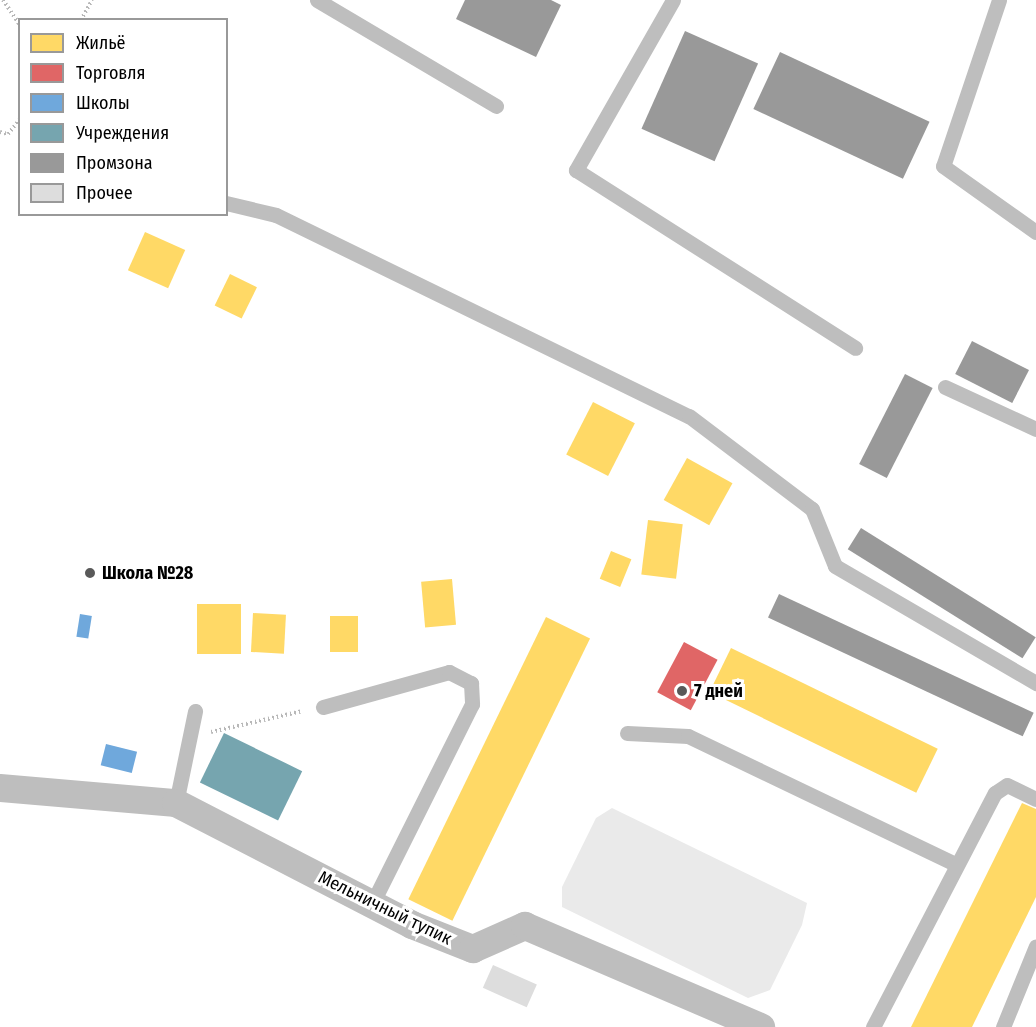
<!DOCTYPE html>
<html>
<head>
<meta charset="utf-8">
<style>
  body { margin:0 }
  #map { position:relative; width:1036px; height:1027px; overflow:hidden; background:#fff; font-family:"Fira Sans Condensed",sans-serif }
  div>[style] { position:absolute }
  .green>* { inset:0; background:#eaeaea }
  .homes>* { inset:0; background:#ffd966; transform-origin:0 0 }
  .shops>* { inset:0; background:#e06666; transform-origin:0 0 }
  .schools>* { inset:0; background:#6fa8dc; transform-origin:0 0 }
  .public>* { inset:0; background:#76a5af; transform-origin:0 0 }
  .industry>* { inset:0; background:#999; transform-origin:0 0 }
  .building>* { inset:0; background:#ddd; transform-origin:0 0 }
  .path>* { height:4px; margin-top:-2px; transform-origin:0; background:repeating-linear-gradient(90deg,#b8b8b8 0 1.5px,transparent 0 4.5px) }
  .service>* { height:15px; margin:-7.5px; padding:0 7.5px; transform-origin:7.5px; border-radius:7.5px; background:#bebebe }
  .minor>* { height:28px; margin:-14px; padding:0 14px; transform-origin:14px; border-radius:14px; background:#bebebe }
  .dots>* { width:16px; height:16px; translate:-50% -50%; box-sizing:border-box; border:3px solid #fff; border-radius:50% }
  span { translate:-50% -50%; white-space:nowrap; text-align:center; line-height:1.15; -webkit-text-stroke:6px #fff; paint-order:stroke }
  .poi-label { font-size:18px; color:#000; font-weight:700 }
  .left { translate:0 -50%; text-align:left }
  .street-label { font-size:18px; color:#000 }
  .legend { position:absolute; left:18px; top:18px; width:210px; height:198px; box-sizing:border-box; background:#fff; border:2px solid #999; margin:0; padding:8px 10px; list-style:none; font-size:18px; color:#000 }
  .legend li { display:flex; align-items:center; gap:12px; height:30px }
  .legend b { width:30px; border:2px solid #999 }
</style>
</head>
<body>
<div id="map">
  <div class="green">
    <div style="clip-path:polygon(612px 808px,807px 903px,802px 925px,770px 990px,748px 998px,562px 907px,562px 887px,596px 818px)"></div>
  </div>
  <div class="homes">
    <div style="left:145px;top:232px;width:44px;height:42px;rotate:24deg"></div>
    <div style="left:230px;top:274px;width:30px;height:35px;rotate:26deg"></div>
    <div style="left:593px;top:402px;width:47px;height:59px;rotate:27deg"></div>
    <div style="left:687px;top:458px;width:52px;height:48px;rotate:29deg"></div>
    <div style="left:648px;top:520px;width:35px;height:55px;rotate:7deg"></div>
    <div style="left:611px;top:551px;width:22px;height:30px;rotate:22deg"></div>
    <div style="left:452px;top:579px;width:46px;height:31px;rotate:85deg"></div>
    <div style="left:197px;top:604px;width:44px;height:50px"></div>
    <div style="left:253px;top:613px;width:33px;height:39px;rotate:3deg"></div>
    <div style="left:330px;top:616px;width:28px;height:36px"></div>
    <div style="left:546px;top:617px;width:49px;height:314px;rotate:26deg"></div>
    <div style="left:731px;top:648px;width:230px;height:49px;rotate:26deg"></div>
    <div style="clip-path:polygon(1022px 803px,1036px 809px,1036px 897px,972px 1027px,911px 1027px)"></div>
  </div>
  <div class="shops">
    <div style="left:684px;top:642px;width:38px;height:57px;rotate:28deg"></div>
  </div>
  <div class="schools">
    <div style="left:80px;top:614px;width:12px;height:23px;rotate:9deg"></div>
    <div style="left:106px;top:744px;width:32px;height:22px;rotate:14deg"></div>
  </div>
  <div class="public">
    <div style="left:224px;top:733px;width:87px;height:55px;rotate:26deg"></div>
  </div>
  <div class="industry">
    <div style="clip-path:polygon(465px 0,551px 0,561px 5px,536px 57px,456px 19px)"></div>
    <div style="left:685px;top:31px;width:80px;height:107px;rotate:24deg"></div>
    <div style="left:780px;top:52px;width:165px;height:63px;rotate:25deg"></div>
    <div style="left:972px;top:341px;width:64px;height:37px;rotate:27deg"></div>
    <div style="left:905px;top:374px;width:31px;height:101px;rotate:27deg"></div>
    <div style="left:861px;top:528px;width:206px;height:25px;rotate:32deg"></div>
    <div style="left:779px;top:594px;width:281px;height:26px;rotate:25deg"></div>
  </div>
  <div class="building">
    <div style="left:493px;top:965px;width:48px;height:25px;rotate:24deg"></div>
  </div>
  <div class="path">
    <div style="left:3px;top:0;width:30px;rotate:56deg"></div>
    <div style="left:81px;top:20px;width:23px;rotate:-61deg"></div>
    <div style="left:0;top:132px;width:8px;rotate:14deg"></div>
    <div style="left:8px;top:134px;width:19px;rotate:-51deg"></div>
    <div style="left:211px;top:732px;width:94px;rotate:-12.9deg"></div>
  </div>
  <div class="service">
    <div style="left:317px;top:0;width:208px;rotate:30.6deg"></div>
    <div style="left:673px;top:0;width:196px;rotate:119.7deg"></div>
    <div style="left:576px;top:170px;width:331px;rotate:32.5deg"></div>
    <div style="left:999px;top:0;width:175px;rotate:108.6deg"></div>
    <div style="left:943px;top:166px;width:114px;rotate:35.4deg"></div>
    <div style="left:226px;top:203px;width:51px;rotate:13.5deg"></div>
    <div style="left:276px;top:215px;width:459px;rotate:26deg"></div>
    <div style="left:689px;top:416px;width:154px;rotate:37.1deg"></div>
    <div style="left:812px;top:509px;width:61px;rotate:68deg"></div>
    <div style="left:835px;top:566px;width:233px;rotate:30.2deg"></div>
    <div style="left:945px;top:387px;width:100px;rotate:24.8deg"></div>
    <div style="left:323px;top:707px;width:131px;rotate:-15.5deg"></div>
    <div style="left:449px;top:672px;width:25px;rotate:27deg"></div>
    <div style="left:471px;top:683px;width:21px;rotate:87deg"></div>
    <div style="left:472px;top:704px;width:224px;rotate:116.6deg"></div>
    <div style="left:627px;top:733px;width:61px;rotate:2.8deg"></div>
    <div style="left:688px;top:736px;width:298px;rotate:25.6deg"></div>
    <div style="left:176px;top:803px;width:94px;rotate:-78.3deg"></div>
    <div style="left:873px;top:1027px;width:264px;rotate:-62.5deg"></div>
    <div style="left:995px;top:793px;width:14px;rotate:-34deg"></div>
    <div style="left:1007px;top:785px;width:32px;rotate:26deg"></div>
    <div style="left:1003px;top:1027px;width:87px;rotate:-67.8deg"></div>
  </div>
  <div class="minor">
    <div style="left:0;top:788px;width:177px;rotate:4.9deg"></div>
    <div style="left:176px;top:803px;width:266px;rotate:27.3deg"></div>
    <div style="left:412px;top:925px;width:66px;rotate:21.5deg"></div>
    <div style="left:473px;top:949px;width:57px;rotate:-23.9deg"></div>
    <div style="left:525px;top:926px;width:257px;rotate:23.2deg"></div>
  </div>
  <div class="dots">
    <div style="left:90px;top:573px;background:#595959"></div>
    <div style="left:682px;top:691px;background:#595959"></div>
  </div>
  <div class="poi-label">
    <span class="left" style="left:102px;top:573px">Школа №28</span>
    <span class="left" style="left:694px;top:691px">7 дней</span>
  </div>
  <div class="street-label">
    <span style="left:385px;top:908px;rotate:26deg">Мельничный тупик</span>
  </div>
  <ul class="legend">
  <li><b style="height:16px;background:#ffd966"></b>Жильё</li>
  <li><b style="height:16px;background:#e06666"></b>Торговля</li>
  <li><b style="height:16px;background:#6fa8dc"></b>Школы</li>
  <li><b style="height:16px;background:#76a5af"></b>Учреждения</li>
  <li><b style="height:16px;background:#999"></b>Промзона</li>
  <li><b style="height:16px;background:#ddd"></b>Прочее</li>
  </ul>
</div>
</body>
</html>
